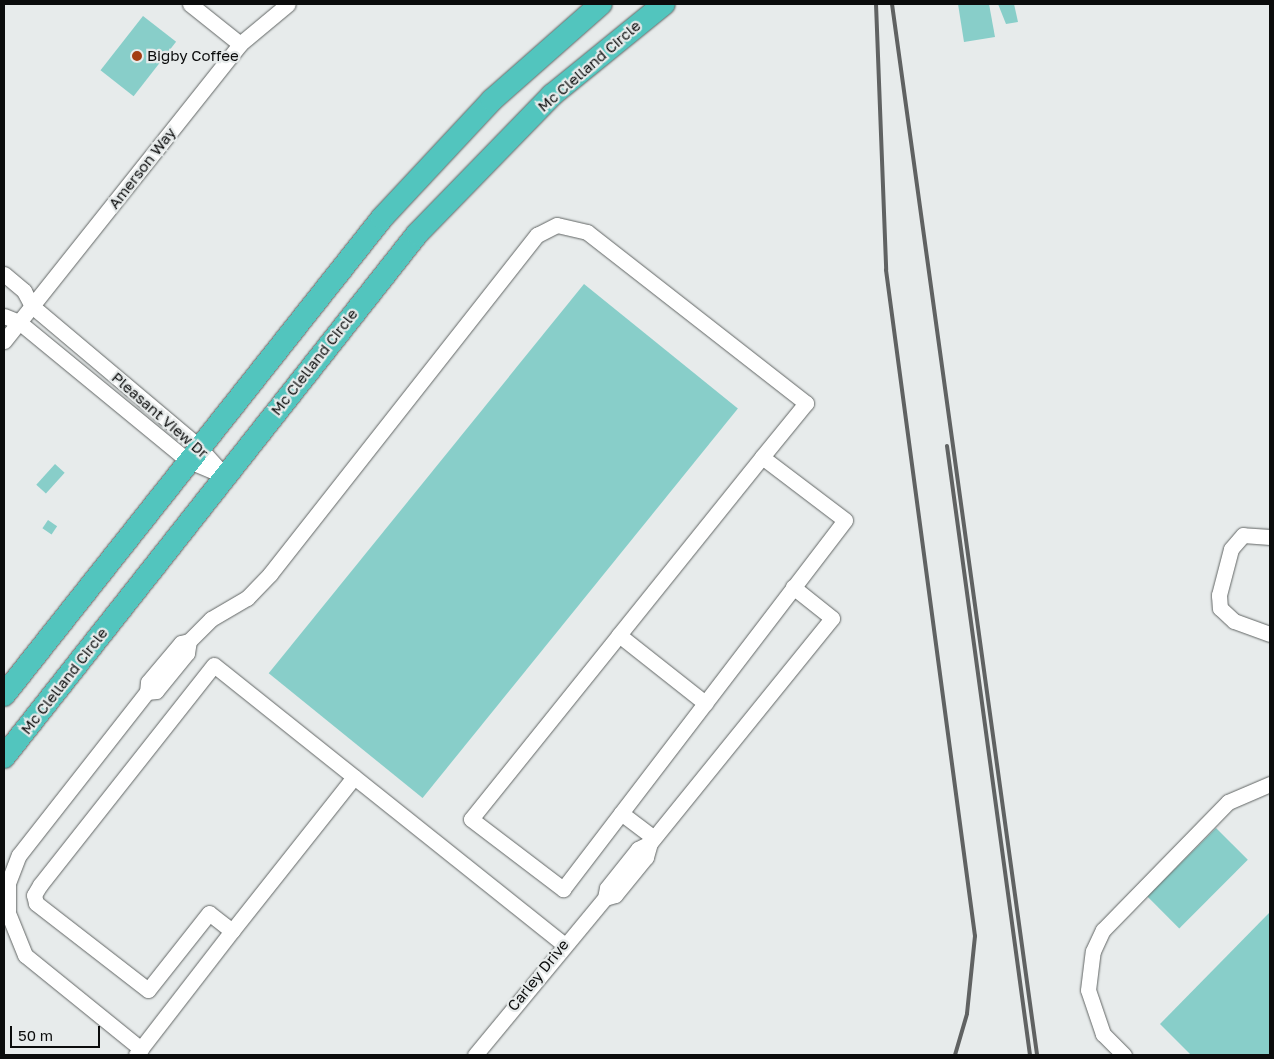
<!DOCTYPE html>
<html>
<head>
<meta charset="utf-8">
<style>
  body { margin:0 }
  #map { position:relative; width:1274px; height:1059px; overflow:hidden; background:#e7ebeb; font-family:"Golos Text",sans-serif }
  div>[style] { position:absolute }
  .building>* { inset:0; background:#88cec9; transform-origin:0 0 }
  .roads { filter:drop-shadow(0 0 1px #616564) drop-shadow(0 0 1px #616564) }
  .minor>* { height:15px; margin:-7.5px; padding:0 7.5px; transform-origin:7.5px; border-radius:7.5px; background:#fff }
  .highway>* { height:22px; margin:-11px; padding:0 11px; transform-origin:11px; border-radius:11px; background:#52c5be }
  .rail>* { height:4px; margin:-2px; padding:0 2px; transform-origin:2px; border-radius:2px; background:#606262 }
  .dots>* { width:14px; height:14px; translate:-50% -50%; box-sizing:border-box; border:2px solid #e7ebeb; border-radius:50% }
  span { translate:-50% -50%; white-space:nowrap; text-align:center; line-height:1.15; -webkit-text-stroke:4.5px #e7ebeb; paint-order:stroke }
  .poi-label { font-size:15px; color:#0b0c0c }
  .left { translate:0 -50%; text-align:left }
  .street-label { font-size:15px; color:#0b0c0c }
  .frame { position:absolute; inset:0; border:5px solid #0b0c0c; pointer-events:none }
  .scale { position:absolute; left:10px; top:1026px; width:90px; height:22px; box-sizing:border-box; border:2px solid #0b0c0c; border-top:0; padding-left:6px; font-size:15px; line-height:18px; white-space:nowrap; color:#0b0c0c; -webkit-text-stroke:4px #e7ebeb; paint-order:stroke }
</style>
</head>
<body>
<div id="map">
  <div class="building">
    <div style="clip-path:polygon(958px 4px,989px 4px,995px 37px,964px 42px)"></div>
    <div style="clip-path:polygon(998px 4px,1014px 4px,1018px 22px,1006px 24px)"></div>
    <div style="left:143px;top:16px;width:42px;height:69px;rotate:38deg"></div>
    <div style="left:584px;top:284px;width:198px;height:501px;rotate:39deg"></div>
    <div style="left:55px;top:464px;width:13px;height:28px;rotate:42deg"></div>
    <div style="left:48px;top:520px;width:11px;height:10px;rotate:34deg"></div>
    <div style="left:1216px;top:828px;width:45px;height:97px;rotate:45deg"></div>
    <div style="clip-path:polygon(1270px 912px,1270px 1055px,1191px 1055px,1160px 1024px)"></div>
  </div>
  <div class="roads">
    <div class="minor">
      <div style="left:190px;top:4px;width:64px;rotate:38.7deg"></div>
      <div style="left:4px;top:274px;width:26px;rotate:40deg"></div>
      <div style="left:24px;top:291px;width:17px;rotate:62deg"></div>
      <div style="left:32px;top:306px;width:217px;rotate:40.1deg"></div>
      <div style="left:198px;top:446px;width:39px;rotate:48deg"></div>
      <div style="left:4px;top:316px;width:16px;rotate:22deg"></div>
      <div style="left:19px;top:322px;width:217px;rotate:39.4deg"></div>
      <div style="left:187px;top:460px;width:36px;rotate:23deg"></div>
      <div style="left:4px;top:341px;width:379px;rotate:-51.5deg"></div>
      <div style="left:240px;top:44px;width:62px;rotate:-39.8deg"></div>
      <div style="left:1270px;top:537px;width:27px;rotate:-176deg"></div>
      <div style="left:1243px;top:535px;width:18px;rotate:131deg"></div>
      <div style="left:1231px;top:549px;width:48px;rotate:104.6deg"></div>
      <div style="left:1219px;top:595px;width:13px;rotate:86deg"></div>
      <div style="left:1220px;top:608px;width:19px;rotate:43deg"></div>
      <div style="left:1234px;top:621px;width:38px;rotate:20deg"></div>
      <div style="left:619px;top:635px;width:110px;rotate:38.3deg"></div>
      <div style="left:147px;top:692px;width:9px;rotate:-6deg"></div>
      <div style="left:156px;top:691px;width:49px;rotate:-50.8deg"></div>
      <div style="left:187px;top:653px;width:12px;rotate:-81deg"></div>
      <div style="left:189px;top:641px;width:31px;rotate:-45deg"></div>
      <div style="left:211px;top:619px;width:42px;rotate:-30.3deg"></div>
      <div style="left:247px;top:598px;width:33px;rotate:-46deg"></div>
      <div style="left:270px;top:574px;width:432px;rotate:-51.8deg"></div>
      <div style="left:537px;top:235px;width:22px;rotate:-27deg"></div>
      <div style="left:557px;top:225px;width:31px;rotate:13deg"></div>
      <div style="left:587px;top:232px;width:278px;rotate:38deg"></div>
      <div style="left:806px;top:403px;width:70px;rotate:129.2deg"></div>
      <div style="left:762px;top:457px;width:228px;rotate:128.8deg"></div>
      <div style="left:619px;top:635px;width:236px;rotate:128.8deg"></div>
      <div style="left:471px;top:819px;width:116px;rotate:37.3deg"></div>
      <div style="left:563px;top:889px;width:464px;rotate:-52.6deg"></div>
      <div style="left:845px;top:520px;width:104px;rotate:-142.8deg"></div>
      <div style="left:354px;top:777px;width:196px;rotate:128.4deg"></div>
      <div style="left:232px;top:931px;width:29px;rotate:-142deg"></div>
      <div style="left:209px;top:913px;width:98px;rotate:128.4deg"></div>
      <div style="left:148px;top:990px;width:142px;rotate:-142.2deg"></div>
      <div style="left:36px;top:903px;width:8px;rotate:-104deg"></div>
      <div style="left:34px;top:895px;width:12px;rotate:-59deg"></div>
      <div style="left:40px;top:885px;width:280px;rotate:-51.7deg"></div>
      <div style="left:214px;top:665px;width:447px;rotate:38.6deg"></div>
      <div style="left:621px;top:813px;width:41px;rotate:37.1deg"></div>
      <div style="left:650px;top:843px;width:289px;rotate:-51deg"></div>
      <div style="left:832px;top:618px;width:50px;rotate:-141.5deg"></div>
      <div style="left:650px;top:843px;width:15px;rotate:106deg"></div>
      <div style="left:646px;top:857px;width:49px;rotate:129.2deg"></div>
      <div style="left:615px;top:895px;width:10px;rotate:163deg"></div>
      <div style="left:605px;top:898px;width:10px;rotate:-79deg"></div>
      <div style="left:607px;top:888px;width:50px;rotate:-51.5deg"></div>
      <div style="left:638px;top:849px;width:13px;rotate:-27deg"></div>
      <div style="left:141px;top:1049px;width:149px;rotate:-141deg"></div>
      <div style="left:25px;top:955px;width:45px;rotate:-112deg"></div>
      <div style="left:8px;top:913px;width:30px;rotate:-90deg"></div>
      <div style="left:8px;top:883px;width:30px;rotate:-69deg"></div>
      <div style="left:19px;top:855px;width:207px;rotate:-51.9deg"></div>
      <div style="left:147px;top:692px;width:10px;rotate:-84deg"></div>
      <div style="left:148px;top:682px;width:51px;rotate:-49.8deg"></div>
      <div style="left:181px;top:643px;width:8px;rotate:-14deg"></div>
      <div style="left:136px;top:1055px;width:157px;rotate:-52.3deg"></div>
      <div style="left:475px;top:1055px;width:204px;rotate:-50.4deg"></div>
      <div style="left:1124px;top:1055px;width:30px;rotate:-135deg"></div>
      <div style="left:1103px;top:1034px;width:46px;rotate:-108.8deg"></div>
      <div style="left:1088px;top:990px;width:39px;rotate:-83deg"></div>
      <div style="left:1093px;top:951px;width:23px;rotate:-65deg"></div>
      <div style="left:1103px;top:930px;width:179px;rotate:-45.7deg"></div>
      <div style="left:1228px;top:802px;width:46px;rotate:-23.2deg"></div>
    </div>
    <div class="highway">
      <div style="left:4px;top:695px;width:609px;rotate:-51.6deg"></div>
      <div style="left:382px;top:218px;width:161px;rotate:-47deg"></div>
      <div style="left:492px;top:100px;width:145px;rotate:-41.4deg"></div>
      <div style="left:4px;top:757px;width:666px;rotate:-51.7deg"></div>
      <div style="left:417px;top:234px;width:194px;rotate:-45.8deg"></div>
      <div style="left:552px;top:95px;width:144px;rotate:-39.1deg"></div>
    </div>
  </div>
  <div class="rail">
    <div style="left:876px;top:4px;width:266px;rotate:87.8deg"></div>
    <div style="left:886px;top:270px;width:672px;rotate:82.39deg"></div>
    <div style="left:975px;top:936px;width:78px;rotate:95.9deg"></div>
    <div style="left:967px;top:1014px;width:43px;rotate:106.3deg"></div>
    <div style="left:892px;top:4px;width:1061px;rotate:82.14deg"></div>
    <div style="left:947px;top:446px;width:615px;rotate:82.24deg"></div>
  </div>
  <div class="dots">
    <div style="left:137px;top:56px;background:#a33d12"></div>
  </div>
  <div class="poi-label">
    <span class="left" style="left:147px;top:56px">Bigby Coffee</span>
  </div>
  <div class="street-label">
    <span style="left:589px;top:66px;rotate:-41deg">Mc Clelland Circle</span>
    <span style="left:142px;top:168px;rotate:-52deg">Amerson Way</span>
    <span style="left:314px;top:362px;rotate:-52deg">Mc Clelland Circle</span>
    <span style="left:160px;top:415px;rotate:41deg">Pleasant View Dr</span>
    <span style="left:64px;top:681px;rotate:-52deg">Mc Clelland Circle</span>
    <span style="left:538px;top:975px;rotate:-51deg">Carley Drive</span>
  </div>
  <div class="frame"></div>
  <div class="scale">50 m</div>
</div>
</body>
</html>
